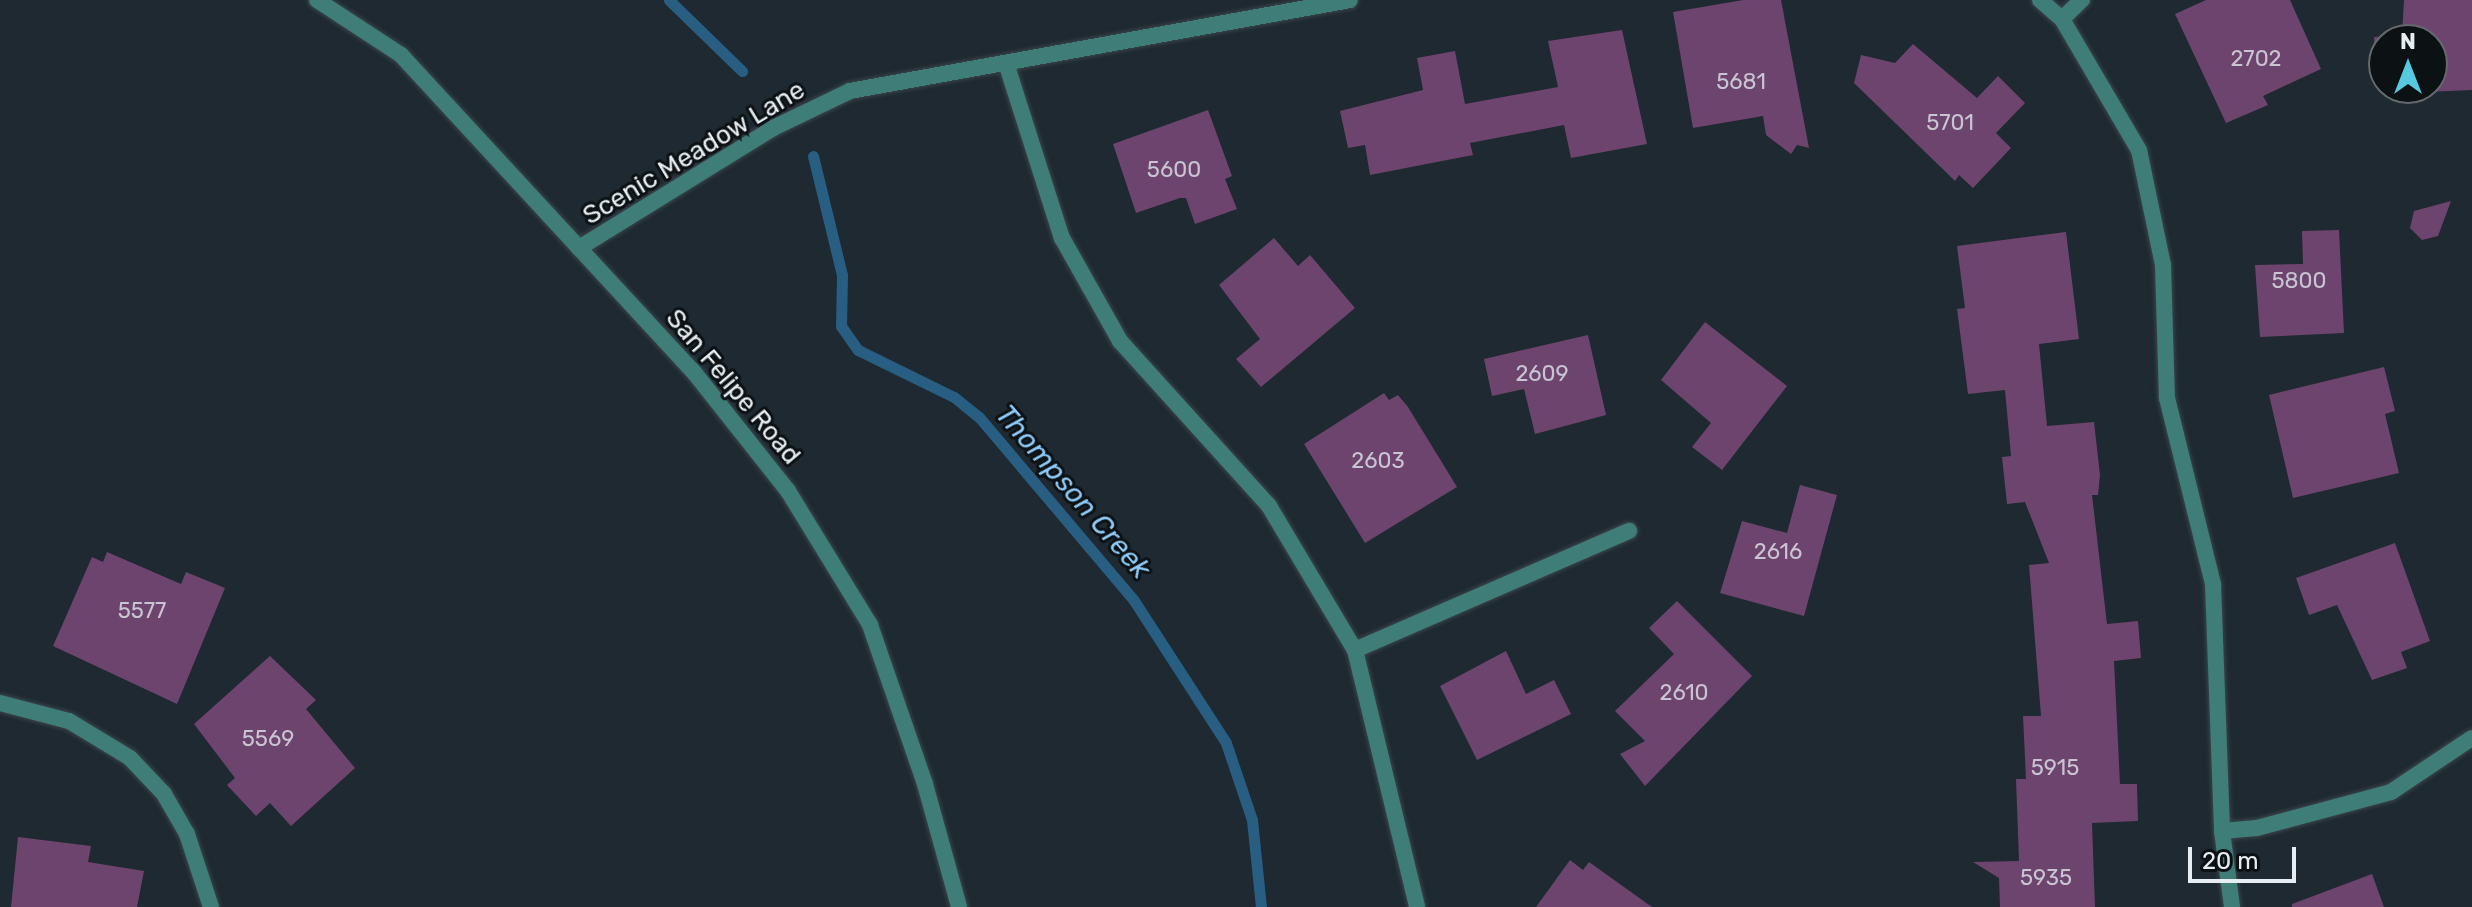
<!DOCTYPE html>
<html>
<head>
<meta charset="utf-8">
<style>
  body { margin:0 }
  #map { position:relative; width:2472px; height:907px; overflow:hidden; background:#1e2931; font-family:Rubik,sans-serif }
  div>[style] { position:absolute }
  .stream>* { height:11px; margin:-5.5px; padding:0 5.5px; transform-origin:5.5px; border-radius:5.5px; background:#285e82 }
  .building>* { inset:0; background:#6d446d }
  .roads { filter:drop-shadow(0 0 2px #3a454c) drop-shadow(0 0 2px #3a454c) }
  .minor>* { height:16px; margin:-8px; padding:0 8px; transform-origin:8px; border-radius:8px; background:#3f7d79 }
  .tertiary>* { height:16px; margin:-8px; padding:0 8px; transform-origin:8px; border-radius:8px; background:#3f7d79 }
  span { translate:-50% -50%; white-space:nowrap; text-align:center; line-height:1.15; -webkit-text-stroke:6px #0c1114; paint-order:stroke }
  .number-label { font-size:22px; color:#c8c4d2 }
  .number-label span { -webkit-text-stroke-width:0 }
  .street-label { font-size:26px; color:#e7eef3 }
  .water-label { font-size:28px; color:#8fccf9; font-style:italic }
  .north { position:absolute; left:2368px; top:24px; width:80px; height:80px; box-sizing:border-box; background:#0c1114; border:2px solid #64696d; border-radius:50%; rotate:0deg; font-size:22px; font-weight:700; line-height:32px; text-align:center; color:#e7eef3 }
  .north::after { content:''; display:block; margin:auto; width:28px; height:36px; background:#56c9e1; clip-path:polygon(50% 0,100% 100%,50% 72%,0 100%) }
  .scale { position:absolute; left:2188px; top:847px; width:108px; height:36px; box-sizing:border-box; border:4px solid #e7eef3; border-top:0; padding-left:10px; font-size:24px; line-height:28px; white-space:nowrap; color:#e7eef3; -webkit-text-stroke:6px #0c1114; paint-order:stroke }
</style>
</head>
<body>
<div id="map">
  <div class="stream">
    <div style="left:669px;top:0;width:102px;rotate:44.2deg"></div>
    <div style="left:813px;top:156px;width:122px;rotate:76.3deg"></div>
    <div style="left:842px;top:275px;width:51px;rotate:91.1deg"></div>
    <div style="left:841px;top:326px;width:29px;rotate:55deg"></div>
    <div style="left:858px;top:350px;width:107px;rotate:26.1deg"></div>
    <div style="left:954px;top:397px;width:32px;rotate:39deg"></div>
    <div style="left:979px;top:417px;width:238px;rotate:49.8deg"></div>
    <div style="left:1133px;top:599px;width:171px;rotate:57.1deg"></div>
    <div style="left:1226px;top:743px;width:81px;rotate:71.3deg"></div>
    <div style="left:1252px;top:820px;width:87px;rotate:84.1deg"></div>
  </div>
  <div class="building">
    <div style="clip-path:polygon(1743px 0,1781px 0,1809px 148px,1797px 145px,1791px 154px,1766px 135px,1763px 116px,1693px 128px,1673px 12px)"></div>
    <div style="clip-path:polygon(2206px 0,2290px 0,2321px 69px,2263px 96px,2268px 105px,2226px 123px,2175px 14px)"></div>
    <div style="clip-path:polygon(2404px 0,2472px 0,2472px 90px,2425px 92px,2432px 88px,2432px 40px,2384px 40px,2384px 72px,2376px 73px,2374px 37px,2402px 35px)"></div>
    <div style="clip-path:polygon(1622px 30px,1647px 144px,1571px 158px,1564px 125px,1470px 143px,1473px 155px,1370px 175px,1365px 145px,1348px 148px,1340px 111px,1423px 90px,1417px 58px,1455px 51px,1465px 104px,1558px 87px,1548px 41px)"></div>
    <div style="clip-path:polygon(1913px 44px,1977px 98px,1998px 76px,2025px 103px,1996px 133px,2011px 148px,1973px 188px,1959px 175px,1955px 181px,1854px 83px,1861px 55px,1895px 63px)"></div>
    <div style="clip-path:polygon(1208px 110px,1232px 176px,1225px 179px,1237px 209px,1195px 224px,1186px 198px,1180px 198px,1136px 213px,1113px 144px)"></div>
    <div style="clip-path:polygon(2451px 201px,2438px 236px,2422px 240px,2410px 228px,2414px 211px)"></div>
    <div style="clip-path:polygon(2339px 230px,2344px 333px,2260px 337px,2255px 265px,2303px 264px,2302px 231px)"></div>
    <div style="clip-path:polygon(2066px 232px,2079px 339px,2039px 344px,2047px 426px,2094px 422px,2100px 475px,2098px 495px,2092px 495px,2107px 624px,2138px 621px,2141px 658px,2114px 661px,2120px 784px,2137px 784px,2138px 821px,2092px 823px,2095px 907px,2000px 907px,1999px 878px,1973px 862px,2019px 861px,2016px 779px,2026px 779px,2023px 716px,2041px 716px,2029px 565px,2049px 563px,2025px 502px,2007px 504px,2002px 457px,2011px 456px,2005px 390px,1968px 394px,1957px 309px,1965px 308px,1957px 246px)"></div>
    <div style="clip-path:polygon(1274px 238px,1298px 266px,1310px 255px,1355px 308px,1261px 387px,1236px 359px,1260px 339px,1219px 285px)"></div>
    <div style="clip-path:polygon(1705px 322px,1787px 386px,1722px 470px,1692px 447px,1711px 423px,1661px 380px)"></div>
    <div style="clip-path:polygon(1588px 335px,1606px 415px,1535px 434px,1524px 389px,1492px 396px,1484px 359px)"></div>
    <div style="clip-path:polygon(2384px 367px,2395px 411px,2385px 414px,2399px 473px,2293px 498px,2269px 395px)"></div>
    <div style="clip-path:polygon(1384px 393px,1389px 400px,1398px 395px,1408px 407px,1457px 487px,1365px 543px,1304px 444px)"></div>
    <div style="clip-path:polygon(1800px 485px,1837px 495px,1804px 616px,1720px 593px,1742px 521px,1787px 533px)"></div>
    <div style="clip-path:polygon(2395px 543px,2430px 641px,2401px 652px,2407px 668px,2372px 680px,2337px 605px,2309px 615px,2296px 578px)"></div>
    <div style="clip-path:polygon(107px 552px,181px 584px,186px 572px,225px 588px,177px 704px,53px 646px,92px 557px,103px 562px)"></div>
    <div style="clip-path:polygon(1677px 601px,1752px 676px,1645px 786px,1620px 754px,1645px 741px,1615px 711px,1674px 654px,1649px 628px)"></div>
    <div style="clip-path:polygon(1506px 651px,1526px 694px,1554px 680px,1571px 714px,1477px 760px,1440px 686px)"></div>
    <div style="clip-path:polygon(270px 656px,316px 700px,306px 709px,355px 768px,291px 826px,270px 803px,256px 816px,227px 785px,235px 778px,194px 724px)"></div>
    <div style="clip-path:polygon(18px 837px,91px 846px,88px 862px,144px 871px,137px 907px,11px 907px)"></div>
    <div style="clip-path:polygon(1570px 860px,1583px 870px,1589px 862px,1652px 907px,1536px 907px)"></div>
    <div style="clip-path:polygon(2372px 874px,2384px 907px,2292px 907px,2292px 904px)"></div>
  </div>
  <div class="roads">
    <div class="minor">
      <div style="left:2040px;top:0;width:29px;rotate:41deg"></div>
      <div style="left:2062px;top:19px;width:152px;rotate:59.6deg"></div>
      <div style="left:2139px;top:150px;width:117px;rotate:78.2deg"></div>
      <div style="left:2163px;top:265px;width:133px;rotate:88.3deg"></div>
      <div style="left:2167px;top:398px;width:192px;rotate:76.1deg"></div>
      <div style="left:2213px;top:584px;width:247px;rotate:87.9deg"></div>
      <div style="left:2222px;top:831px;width:77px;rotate:82.5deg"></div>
      <div style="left:2062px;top:19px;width:28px;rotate:-44deg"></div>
      <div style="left:1006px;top:63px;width:184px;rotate:72.3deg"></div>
      <div style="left:1062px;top:238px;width:118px;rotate:60.6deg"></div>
      <div style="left:1120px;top:341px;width:222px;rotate:47.9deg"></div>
      <div style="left:1269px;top:506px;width:168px;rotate:59.2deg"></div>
      <div style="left:1355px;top:650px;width:264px;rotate:76.4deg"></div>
      <div style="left:579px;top:248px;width:228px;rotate:-31.7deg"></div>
      <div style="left:773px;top:128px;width:85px;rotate:-25.7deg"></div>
      <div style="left:850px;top:91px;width:508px;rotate:-10.31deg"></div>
      <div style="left:1355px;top:650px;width:299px;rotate:-23.5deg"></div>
      <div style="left:0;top:703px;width:71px;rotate:14.6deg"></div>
      <div style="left:69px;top:721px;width:71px;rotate:31.2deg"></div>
      <div style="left:130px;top:758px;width:50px;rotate:46.6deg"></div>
      <div style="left:164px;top:794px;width:46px;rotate:60.1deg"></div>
      <div style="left:187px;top:834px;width:77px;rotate:71.8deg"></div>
      <div style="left:2222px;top:831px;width:35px;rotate:-5deg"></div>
      <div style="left:2257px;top:828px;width:139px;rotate:-15deg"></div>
      <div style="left:2391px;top:792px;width:97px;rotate:-33.7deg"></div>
    </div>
    <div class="tertiary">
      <div style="left:317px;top:0;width:100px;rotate:33.2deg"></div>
      <div style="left:401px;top:55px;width:430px;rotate:47.3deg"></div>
      <div style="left:693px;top:371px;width:153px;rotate:51.6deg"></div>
      <div style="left:788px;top:491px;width:157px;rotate:58.5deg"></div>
      <div style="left:870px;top:625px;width:168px;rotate:70.9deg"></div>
      <div style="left:925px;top:784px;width:128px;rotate:74.5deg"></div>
    </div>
  </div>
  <div class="number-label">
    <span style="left:2256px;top:59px">2702</span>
    <span style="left:1741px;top:82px">5681</span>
    <span style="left:1950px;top:123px">5701</span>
    <span style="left:1174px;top:170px">5600</span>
    <span style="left:2299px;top:281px">5800</span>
    <span style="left:1542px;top:374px">2609</span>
    <span style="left:1378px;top:461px">2603</span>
    <span style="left:1778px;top:552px">2616</span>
    <span style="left:142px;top:611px">5577</span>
    <span style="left:1684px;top:693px">2610</span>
    <span style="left:268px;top:739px">5569</span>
    <span style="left:2055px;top:768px">5915</span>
    <span style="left:2046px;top:878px">5935</span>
  </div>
  <div class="street-label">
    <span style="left:694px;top:153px;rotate:-31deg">Scenic Meadow Lane</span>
    <span style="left:733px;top:387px;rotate:50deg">San Felipe Road</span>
  </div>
  <div class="water-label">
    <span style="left:1073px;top:492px;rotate:49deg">Thompson Creek</span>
  </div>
  <div class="north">N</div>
  <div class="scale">20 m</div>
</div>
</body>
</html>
